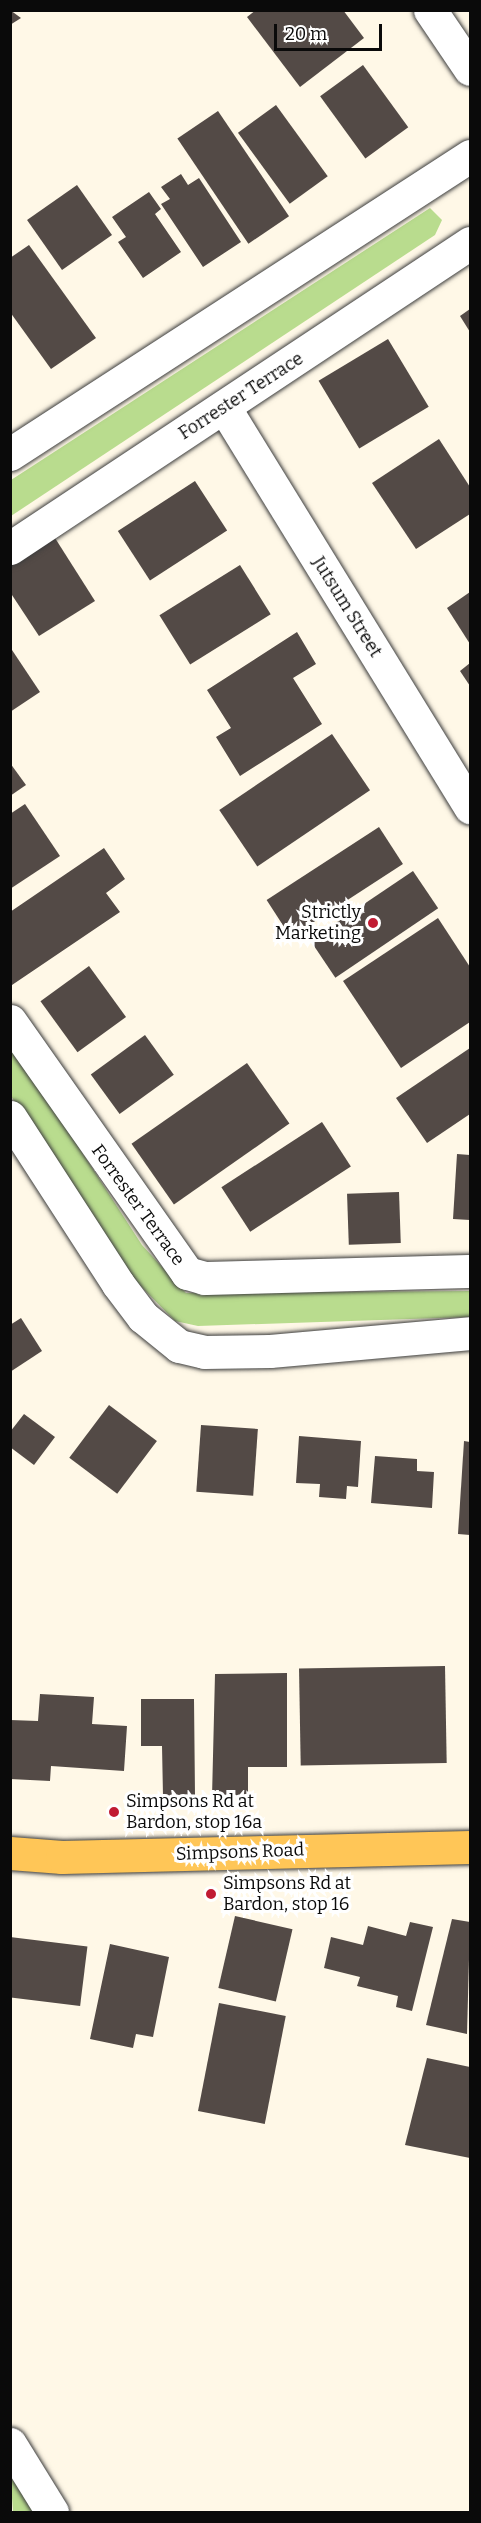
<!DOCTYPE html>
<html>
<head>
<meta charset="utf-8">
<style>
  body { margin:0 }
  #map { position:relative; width:481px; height:2523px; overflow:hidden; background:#fff8e7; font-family:Bitter,serif }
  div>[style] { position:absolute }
  .forest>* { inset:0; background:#b9dc8e }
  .building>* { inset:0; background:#534a46; transform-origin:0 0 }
  .roads { filter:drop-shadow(0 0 2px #3d3d3d) drop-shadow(0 0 2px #3d3d3d) }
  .minor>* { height:33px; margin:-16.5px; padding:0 16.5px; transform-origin:16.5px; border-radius:16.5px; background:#fff }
  .major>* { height:33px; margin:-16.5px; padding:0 16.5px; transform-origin:16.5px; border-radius:16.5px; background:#ffc657 }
  .dots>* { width:16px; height:16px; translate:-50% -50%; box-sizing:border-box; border:3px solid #fff; border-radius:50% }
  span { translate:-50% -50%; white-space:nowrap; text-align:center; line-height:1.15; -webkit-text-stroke:6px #fff; paint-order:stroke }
  .street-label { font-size:18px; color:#0a0a0a }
  .poi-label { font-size:18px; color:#0a0a0a }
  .right { translate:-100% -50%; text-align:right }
  .left { translate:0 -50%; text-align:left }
  .frame { position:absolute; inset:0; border:12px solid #0a0a0a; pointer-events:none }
  .scale { position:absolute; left:274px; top:24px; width:108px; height:27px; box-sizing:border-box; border:3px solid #0a0a0a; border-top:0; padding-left:8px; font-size:18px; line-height:21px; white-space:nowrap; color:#0a0a0a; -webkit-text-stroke:4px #fff; paint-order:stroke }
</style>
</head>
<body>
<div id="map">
  <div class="forest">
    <div style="clip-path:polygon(430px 208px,442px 220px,435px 235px,11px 516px,11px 480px)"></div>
    <div style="clip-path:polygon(10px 1041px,142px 1245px,186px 1293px,470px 1291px,470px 1317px,198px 1326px,175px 1321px,117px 1262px,11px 1096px)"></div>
    <div style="clip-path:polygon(10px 2469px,36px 2512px,13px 2512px)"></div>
  </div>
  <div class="building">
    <div style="clip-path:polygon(10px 10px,21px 18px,10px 25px)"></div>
    <div style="clip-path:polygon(256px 10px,343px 10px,364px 38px,300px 87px,247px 17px)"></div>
    <div style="left:363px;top:65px;width:77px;height:53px;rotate:54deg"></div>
    <div style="left:276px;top:105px;width:88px;height:47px;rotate:54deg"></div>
    <div style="left:218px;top:111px;width:127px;height:49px;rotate:56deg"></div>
    <div style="clip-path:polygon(181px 174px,188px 185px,199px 178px,241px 242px,203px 267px,161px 204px,170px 199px,161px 187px)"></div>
    <div style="left:77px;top:185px;width:61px;height:61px;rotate:55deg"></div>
    <div style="clip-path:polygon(149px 192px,161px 209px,155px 214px,181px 252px,143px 278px,118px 242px,126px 237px,112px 217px)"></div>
    <div style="clip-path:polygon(29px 245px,96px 338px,51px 369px,10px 312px,10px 258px)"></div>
    <div style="clip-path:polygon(470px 309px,470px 332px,460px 316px)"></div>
    <div style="left:388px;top:339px;width:79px;height:81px;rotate:59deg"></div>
    <div style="clip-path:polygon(439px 439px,470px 487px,470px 514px,416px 549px,372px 483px)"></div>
    <div style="left:195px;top:481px;width:59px;height:92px;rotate:57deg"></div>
    <div style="clip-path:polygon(55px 538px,95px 601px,39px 636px,10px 592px,10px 566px)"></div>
    <div style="left:240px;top:565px;width:58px;height:95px;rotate:58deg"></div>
    <div style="clip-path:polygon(470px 592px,470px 644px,447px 608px)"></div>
    <div style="clip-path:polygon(297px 632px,316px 664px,293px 678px,322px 724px,240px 776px,216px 737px,231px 728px,207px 690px)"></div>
    <div style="clip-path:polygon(10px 647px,40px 692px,10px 712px)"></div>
    <div style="clip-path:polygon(470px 663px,470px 686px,460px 671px)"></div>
    <div style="left:332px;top:734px;width:68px;height:136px;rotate:56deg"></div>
    <div style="clip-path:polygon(10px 763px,26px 785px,10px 796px)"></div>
    <div style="clip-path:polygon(25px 804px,60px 856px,10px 889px,10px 814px)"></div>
    <div style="left:379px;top:827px;width:44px;height:134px;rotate:57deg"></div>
    <div style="clip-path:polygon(104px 848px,125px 879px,106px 893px,120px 912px,12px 985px,10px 912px)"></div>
    <div style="left:413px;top:871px;width:45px;height:124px;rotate:56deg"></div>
    <div style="clip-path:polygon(438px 918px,470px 967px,470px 1022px,401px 1068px,343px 981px)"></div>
    <div style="left:89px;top:966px;width:63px;height:60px;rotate:54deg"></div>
    <div style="left:145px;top:1035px;width:49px;height:67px;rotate:54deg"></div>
    <div style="clip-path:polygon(470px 1048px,470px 1114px,427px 1143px,396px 1098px)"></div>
    <div style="left:247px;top:1063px;width:74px;height:141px;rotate:55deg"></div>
    <div style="left:322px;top:1122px;width:53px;height:120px;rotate:57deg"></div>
    <div style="clip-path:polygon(457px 1154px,470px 1155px,470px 1220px,453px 1219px)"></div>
    <div style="left:399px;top:1192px;width:51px;height:52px;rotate:88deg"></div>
    <div style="clip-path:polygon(21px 1318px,42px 1351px,10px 1372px,10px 1325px)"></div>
    <div style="left:109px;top:1405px;width:60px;height:66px;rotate:37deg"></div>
    <div style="clip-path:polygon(24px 1414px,55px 1437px,34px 1465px,10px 1447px,10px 1432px)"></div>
    <div style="left:201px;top:1425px;width:57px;height:67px;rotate:4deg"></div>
    <div style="clip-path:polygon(299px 1436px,361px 1441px,358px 1487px,347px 1486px,346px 1499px,319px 1497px,320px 1484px,296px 1483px)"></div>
    <div style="clip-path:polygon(464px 1441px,470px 1442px,470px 1535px,458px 1534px)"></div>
    <div style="clip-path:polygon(375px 1456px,417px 1459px,417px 1471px,434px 1472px,432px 1508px,371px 1503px)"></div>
    <div style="left:445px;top:1666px;width:97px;height:146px;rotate:89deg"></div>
    <div style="clip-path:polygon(287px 1673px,287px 1767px,248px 1767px,248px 1797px,212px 1797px,215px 1674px)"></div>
    <div style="clip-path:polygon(40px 1694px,94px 1697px,92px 1724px,127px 1726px,124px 1771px,51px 1766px,50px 1781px,10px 1779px,10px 1720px,38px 1721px)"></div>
    <div style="clip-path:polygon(141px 1699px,194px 1699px,195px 1795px,163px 1796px,162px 1746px,141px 1746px)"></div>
    <div style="left:235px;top:1916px;width:59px;height:74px;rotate:13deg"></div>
    <div style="clip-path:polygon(452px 1919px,470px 1922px,467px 2034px,426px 2025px)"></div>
    <div style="clip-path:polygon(410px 1922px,433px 1927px,412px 2011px,396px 2007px,398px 1996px,357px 1986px,360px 1977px,324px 1968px,331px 1937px,363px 1945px,368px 1926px,406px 1936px)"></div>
    <div style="left:10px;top:1937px;width:78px;height:60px;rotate:7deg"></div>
    <div style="clip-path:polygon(110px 1944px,169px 1957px,153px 2037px,136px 2034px,133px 2048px,90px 2039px)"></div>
    <div style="left:219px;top:2003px;width:68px;height:110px;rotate:11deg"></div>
    <div style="clip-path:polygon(427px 2058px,470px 2067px,470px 2158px,405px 2145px)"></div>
  </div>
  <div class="roads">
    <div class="minor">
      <div style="left:430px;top:10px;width:71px;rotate:55.9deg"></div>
      <div style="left:224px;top:407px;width:470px;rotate:58.4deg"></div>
      <div style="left:10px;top:454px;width:548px;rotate:-32.94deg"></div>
      <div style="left:10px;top:548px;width:552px;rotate:-33.55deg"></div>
      <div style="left:10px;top:1021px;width:308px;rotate:54.9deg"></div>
      <div style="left:187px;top:1273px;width:18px;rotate:16deg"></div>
      <div style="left:204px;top:1278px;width:266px;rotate:-1.5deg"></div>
      <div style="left:10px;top:1117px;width:199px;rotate:57.1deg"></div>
      <div style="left:118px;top:1284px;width:41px;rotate:52.9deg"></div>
      <div style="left:143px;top:1317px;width:46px;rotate:38.9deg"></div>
      <div style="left:179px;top:1346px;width:26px;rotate:13deg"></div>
      <div style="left:204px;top:1352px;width:66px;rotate:-0.9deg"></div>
      <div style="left:270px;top:1351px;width:201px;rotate:-5.1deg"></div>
      <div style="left:10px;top:2444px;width:80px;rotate:58.3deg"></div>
    </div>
    <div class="major">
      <div style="left:10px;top:1853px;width:52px;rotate:4.4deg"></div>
      <div style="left:62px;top:1857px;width:408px;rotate:-1.4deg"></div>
    </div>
  </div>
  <div class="dots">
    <div style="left:373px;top:923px;background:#c11b33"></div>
    <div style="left:114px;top:1812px;background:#c11b33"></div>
    <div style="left:211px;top:1894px;background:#c11b33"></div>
  </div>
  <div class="street-label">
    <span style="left:241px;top:396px;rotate:-33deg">Forrester Terrace</span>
    <span style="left:347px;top:607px;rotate:58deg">Jutsum Street</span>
    <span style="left:138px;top:1205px;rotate:54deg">Forrester Terrace</span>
    <span style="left:240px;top:1852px;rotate:-2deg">Simpsons Road</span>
  </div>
  <div class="poi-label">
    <span class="right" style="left:361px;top:923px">Strictly<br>Marketing</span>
    <span class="left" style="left:126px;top:1812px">Simpsons Rd at<br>Bardon, stop 16a</span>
    <span class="left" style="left:223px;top:1894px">Simpsons Rd at<br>Bardon, stop 16</span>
  </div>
  <div class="frame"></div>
  <div class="scale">20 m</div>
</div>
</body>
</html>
